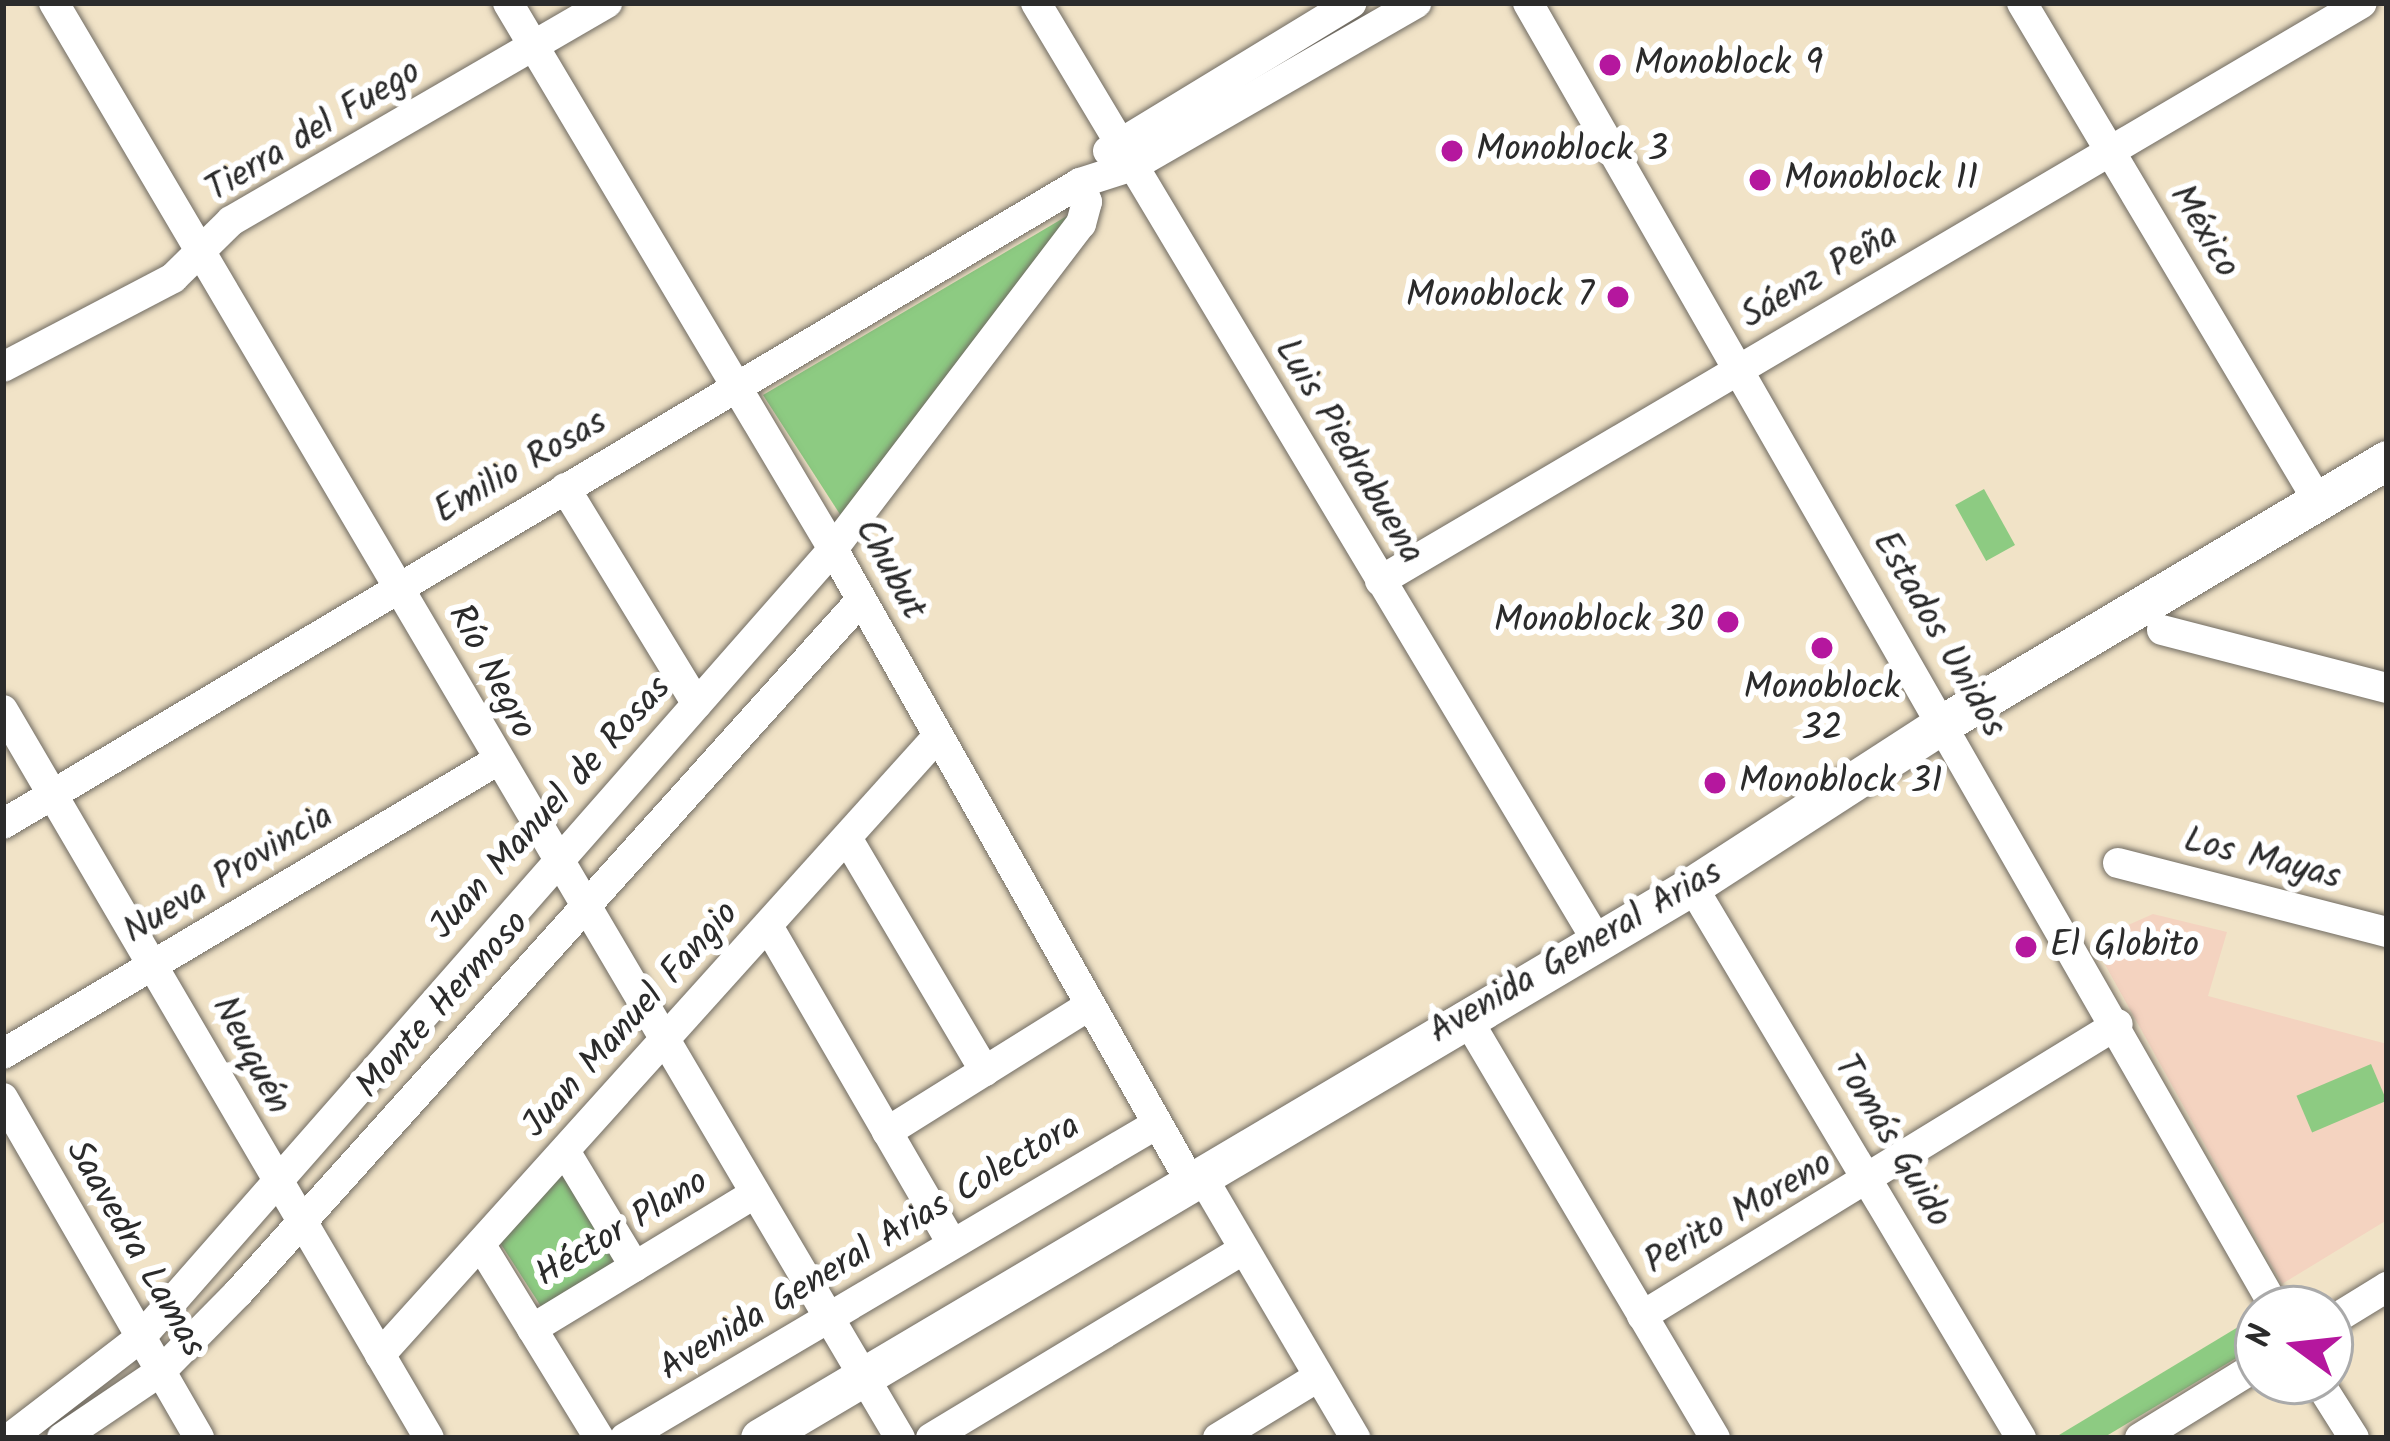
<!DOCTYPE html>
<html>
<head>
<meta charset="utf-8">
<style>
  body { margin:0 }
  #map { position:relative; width:2390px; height:1441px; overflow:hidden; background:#f1e3c7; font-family:Kalam,sans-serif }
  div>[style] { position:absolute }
  .built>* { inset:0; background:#f4d3c0 }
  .green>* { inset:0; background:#8dcb82; transform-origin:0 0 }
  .roads { filter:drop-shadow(0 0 3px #706b62) drop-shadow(0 0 3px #706b62) }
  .minor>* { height:30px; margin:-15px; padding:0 15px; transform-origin:15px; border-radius:15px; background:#fff }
  .major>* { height:39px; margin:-19.5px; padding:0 19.5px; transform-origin:19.5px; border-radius:19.5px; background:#fff }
  .dots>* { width:33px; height:33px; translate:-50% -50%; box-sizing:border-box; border:6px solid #fff; border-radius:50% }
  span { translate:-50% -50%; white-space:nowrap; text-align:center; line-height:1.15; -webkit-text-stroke:12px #fff; paint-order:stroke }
  .poi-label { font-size:36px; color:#2b2b2b }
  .left { translate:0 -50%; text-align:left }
  .right { translate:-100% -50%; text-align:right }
  .street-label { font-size:36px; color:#2b2b2b }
  .frame { position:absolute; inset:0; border:6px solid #2b2b2b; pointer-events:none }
  .north { position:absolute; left:2234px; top:1285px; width:120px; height:120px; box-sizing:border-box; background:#fff; border:3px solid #aaa; border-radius:50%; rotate:285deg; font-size:33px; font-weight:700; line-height:48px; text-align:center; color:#2b2b2b }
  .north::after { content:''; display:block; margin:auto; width:42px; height:54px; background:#b5179e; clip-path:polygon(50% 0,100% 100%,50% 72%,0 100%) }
</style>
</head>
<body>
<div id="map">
  <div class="built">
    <div style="clip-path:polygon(2153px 914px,2227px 932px,2208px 996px,2387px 1044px,2387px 1220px,2282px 1284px,2092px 941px)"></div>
  </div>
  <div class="green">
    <div style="clip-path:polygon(1072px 213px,843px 519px,763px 395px)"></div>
    <div style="left:1984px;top:489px;width:64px;height:33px;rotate:61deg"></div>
    <div style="left:2371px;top:1064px;width:40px;height:81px;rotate:67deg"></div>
    <div style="clip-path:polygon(565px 1169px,622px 1265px,544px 1311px,497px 1238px)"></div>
    <div style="clip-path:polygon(2258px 1315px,2258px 1345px,2103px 1438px,2054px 1438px)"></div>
  </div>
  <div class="roads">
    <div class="minor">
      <div style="left:54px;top:3px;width:1666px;rotate:59.48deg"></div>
      <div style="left:508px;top:3px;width:635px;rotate:59.24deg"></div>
      <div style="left:833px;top:549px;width:726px;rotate:60.54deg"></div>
      <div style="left:1036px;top:3px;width:1091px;rotate:59.11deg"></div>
      <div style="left:1528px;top:3px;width:1505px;rotate:60.2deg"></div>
      <div style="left:2022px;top:3px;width:579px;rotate:59.27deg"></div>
      <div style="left:1108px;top:151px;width:285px;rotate:-31.3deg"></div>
      <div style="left:3px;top:367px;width:192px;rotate:-27.6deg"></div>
      <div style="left:173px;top:278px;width:81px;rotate:-44.5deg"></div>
      <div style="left:231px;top:221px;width:435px;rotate:-30.1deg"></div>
      <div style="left:565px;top:488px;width:253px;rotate:58.6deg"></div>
      <div style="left:1380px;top:581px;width:1139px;rotate:-30.48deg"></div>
      <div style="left:2162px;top:630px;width:232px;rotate:14.5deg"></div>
      <div style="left:3px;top:710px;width:843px;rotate:59.67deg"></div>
      <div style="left:3px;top:824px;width:1253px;rotate:-30.76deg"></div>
      <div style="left:1080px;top:183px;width:56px;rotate:-17.8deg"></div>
      <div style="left:1133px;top:166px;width:327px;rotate:-29.9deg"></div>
      <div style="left:847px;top:838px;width:271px;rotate:59.4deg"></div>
      <div style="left:2118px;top:863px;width:278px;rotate:14.4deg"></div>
      <div style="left:1692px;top:886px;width:643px;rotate:59.2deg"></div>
      <div style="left:768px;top:926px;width:367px;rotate:59.9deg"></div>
      <div style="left:1466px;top:1017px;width:489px;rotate:59.4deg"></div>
      <div style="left:3px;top:1054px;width:572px;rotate:-30.69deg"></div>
      <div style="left:3px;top:1098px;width:392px;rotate:60deg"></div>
      <div style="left:887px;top:1132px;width:238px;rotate:-32deg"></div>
      <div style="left:565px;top:1151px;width:135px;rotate:58.9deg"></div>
      <div style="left:1201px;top:1175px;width:305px;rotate:59.6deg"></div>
      <div style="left:482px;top:1247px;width:224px;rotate:58.5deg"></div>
      <div style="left:1642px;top:1316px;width:558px;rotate:-31.53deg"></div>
      <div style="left:2330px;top:1322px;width:67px;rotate:-31.6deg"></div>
      <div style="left:532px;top:1329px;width:258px;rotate:-31.3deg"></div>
      <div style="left:380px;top:1355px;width:833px;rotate:-47.97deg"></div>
      <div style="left:2318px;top:1381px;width:67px;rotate:57.7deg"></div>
      <div style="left:10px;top:1438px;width:165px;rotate:-37.6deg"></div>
      <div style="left:141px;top:1337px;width:1049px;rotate:-48.71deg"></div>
      <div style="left:833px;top:549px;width:409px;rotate:-52.7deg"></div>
      <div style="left:1081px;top:224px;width:23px;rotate:-75deg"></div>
      <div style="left:1087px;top:202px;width:20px;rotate:-110deg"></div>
      <div style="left:62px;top:1438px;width:120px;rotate:-34.1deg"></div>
      <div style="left:161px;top:1371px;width:110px;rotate:-45.4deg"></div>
      <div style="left:238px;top:1293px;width:932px;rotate:-48.04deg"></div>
      <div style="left:625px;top:1438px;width:616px;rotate:-30.56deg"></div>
      <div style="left:931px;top:1438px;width:364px;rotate:-31.1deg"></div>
      <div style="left:1218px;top:1438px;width:117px;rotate:-31.4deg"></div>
      <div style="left:2140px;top:1438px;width:139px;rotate:-31.7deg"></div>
    </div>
    <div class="major">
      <div style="left:760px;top:1438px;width:1083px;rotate:-30.64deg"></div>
      <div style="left:1692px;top:886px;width:300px;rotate:-32.9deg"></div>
      <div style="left:1944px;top:723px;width:515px;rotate:-30.7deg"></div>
    </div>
  </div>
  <div class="dots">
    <div style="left:1610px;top:65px;background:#b5179e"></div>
    <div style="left:1452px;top:151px;background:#b5179e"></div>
    <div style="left:1760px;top:180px;background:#b5179e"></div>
    <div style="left:1618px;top:297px;background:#b5179e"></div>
    <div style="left:1728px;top:622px;background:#b5179e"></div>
    <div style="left:1822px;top:648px;background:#b5179e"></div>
    <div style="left:1715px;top:783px;background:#b5179e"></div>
    <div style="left:2026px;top:947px;background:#b5179e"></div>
  </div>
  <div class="poi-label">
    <span class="left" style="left:1634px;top:65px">Monoblock 9</span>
    <span class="left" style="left:1476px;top:151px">Monoblock 3</span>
    <span class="left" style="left:1784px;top:180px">Monoblock 11</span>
    <span class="right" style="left:1594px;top:297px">Monoblock 7</span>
    <span class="right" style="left:1704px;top:622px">Monoblock 30</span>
    <span style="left:1822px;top:709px">Monoblock<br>32</span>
    <span class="left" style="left:1739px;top:783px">Monoblock 31</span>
    <span class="left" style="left:2050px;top:947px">El Globito</span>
  </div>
  <div class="street-label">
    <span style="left:314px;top:132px;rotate:-31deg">Tierra del Fuego</span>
    <span style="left:2203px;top:232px;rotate:59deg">México</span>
    <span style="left:1820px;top:277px;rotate:-30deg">Sáenz Peña</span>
    <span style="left:1348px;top:452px;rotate:59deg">Luis Piedrabuena</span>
    <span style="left:521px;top:468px;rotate:-30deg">Emilio Rosas</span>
    <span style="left:889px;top:570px;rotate:61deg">Chubut</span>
    <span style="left:1938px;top:635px;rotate:60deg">Estados Unidos</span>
    <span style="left:491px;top:672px;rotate:62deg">Río Negro</span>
    <span style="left:551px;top:808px;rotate:-48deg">Juan Manuel de Rosas</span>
    <span style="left:2262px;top:860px;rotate:14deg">Los Mayas</span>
    <span style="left:229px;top:875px;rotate:-31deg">Nueva Provincia</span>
    <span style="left:1576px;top:953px;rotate:-30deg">Avenida General Arias</span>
    <span style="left:443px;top:1005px;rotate:-48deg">Monte Hermoso</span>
    <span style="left:631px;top:1020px;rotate:-48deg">Juan Manuel Fangio</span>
    <span style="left:250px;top:1056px;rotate:62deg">Neuquén</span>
    <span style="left:1891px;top:1142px;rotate:59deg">Tomás Guido</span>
    <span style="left:1739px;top:1214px;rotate:-30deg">Perito Moreno</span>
    <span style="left:622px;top:1229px;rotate:-31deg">Héctor Plano</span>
    <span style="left:870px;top:1248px;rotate:-31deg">Avenida General Arias Colectora</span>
    <span style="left:135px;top:1249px;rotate:60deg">Saavedra Lamas</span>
  </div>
  <div class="frame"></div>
  <div class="north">N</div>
</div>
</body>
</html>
